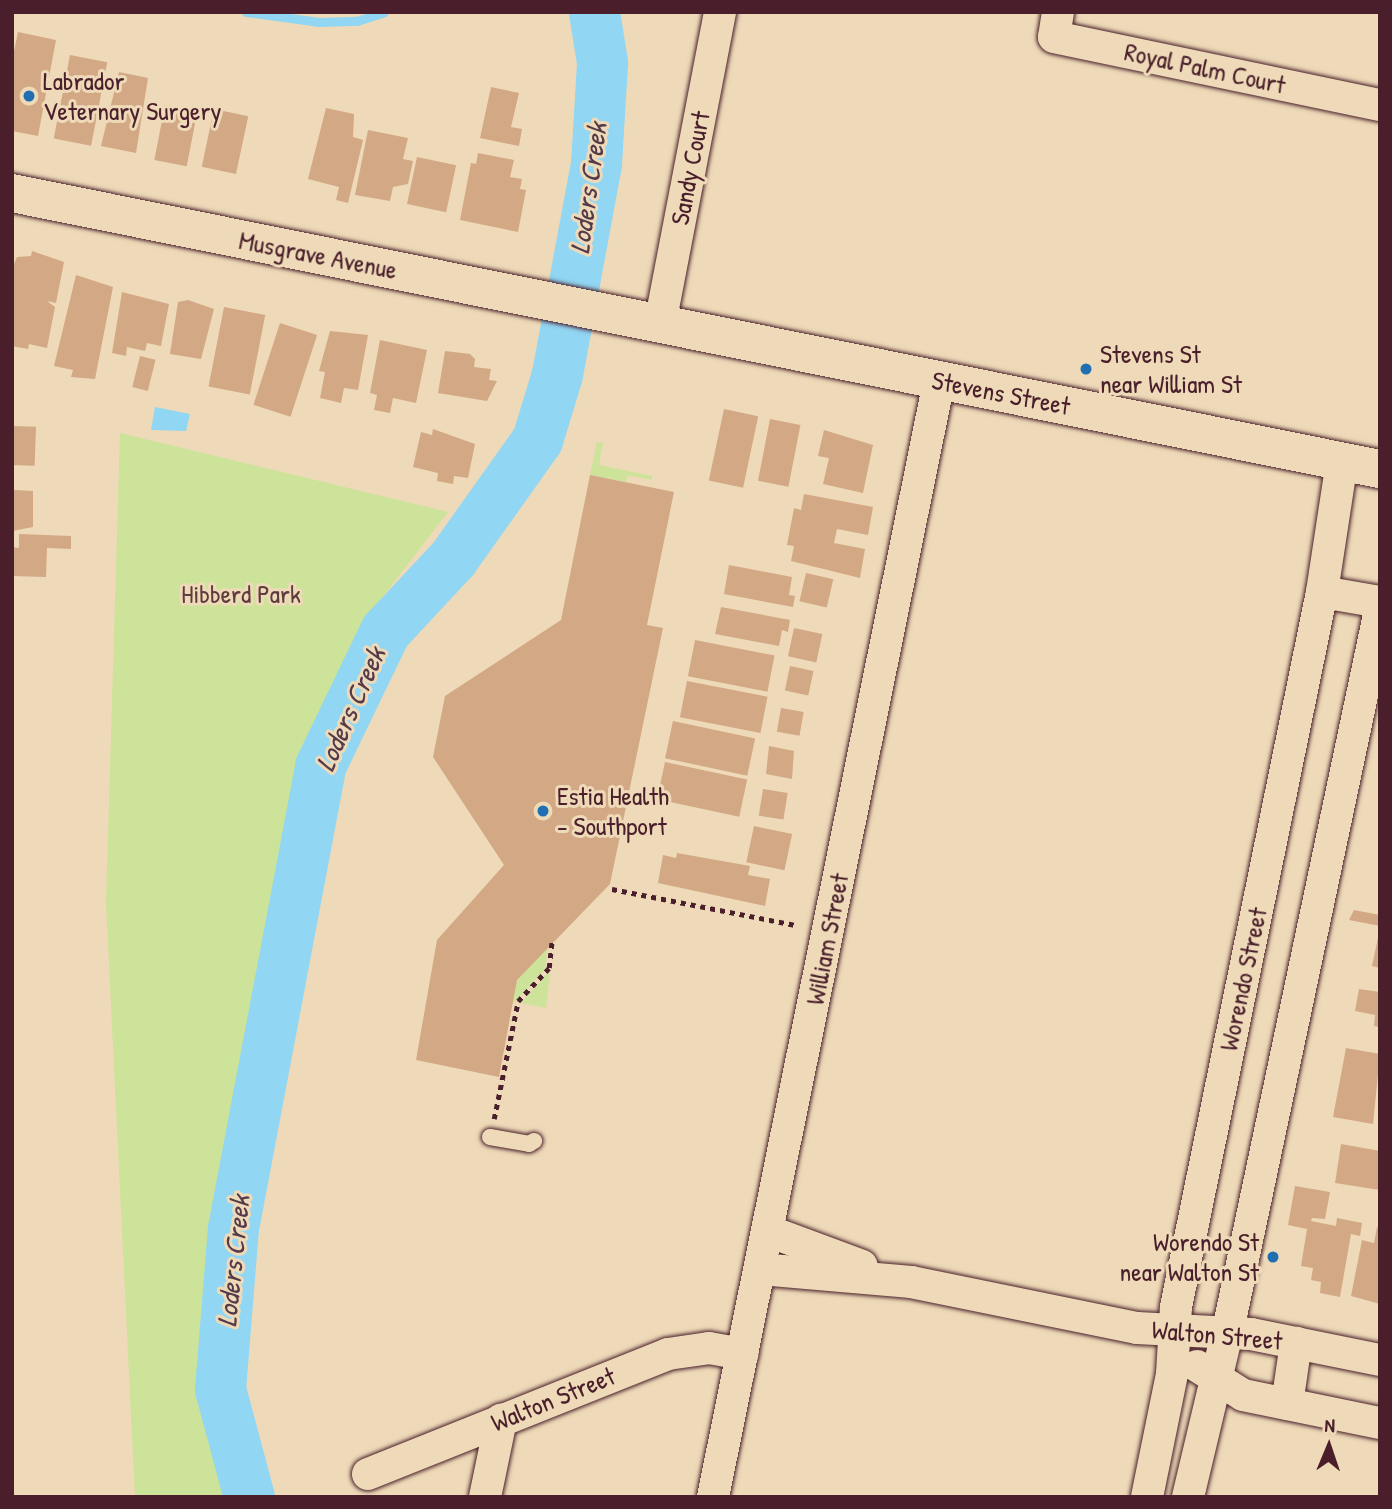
<!DOCTYPE html>
<html>
<head>
<meta charset="utf-8">
<style>
  body { margin:0 }
  #map { position:relative; width:1392px; height:1509px; overflow:hidden; background:#eedab8; font-family:"Patrick Hand",sans-serif }
  div>[style] { position:absolute }
  .green>* { inset:0; background:#cce399 }
  .water>* { inset:0; background:#91d6f3 }
  .stream>* { height:9px; margin:-4.5px; padding:0 4.5px; transform-origin:4.5px; border-radius:4.5px; background:#91d6f3 }
  .river>* { height:51px; margin:-25.5px; padding:0 25.5px; transform-origin:25.5px; border-radius:25.5px; background:#91d6f3 }
  .building>* { inset:0; background:#d3a885; transform-origin:0 0 }
  .path>* { height:4.5px; margin-top:-2.25px; transform-origin:0; background:repeating-linear-gradient(90deg,#4a1f2b 0 5px,transparent 0 10px) }
  .roads { filter:drop-shadow(0 0 2px #4a1f2b) drop-shadow(0 0 2px #4a1f2b) }
  .lane>* { height:16px; margin:-8px; padding:0 8px; transform-origin:8px; border-radius:8px; background:#eedab8 }
  .street>* { height:32px; margin:-16px; padding:0 16px; transform-origin:16px; border-radius:16px; background:#eedab8 }
  .secondary>* { height:38px; margin:-19px; padding:0 19px; transform-origin:19px; border-radius:19px; background:#eedab8 }
  .dots>* { width:19px; height:19px; translate:-50% -50%; box-sizing:border-box; border:4px solid #eedab8; border-radius:50% }
  span { translate:-50% -50%; white-space:nowrap; text-align:center; line-height:1.15; -webkit-text-stroke:6px #eedab8; paint-order:stroke }
  .street-label { font-size:26px; color:#4a1f2b }
  .poi-label { font-size:26px; color:#4a1f2b }
  .left { translate:0 -50%; text-align:left }
  .right { translate:-100% -50%; text-align:right }
  .park-label { font-size:26px; color:#5e3c3c }
  .water-label { font-size:28px; color:#553a49; font-style:italic }
  .frame { position:absolute; inset:0; border:14px solid #4a1f2b; pointer-events:none }
  .north { position:absolute; left:1294px; top:1411px; width:70px; height:70px; -webkit-text-stroke:5px #eedab8; paint-order:stroke; rotate:2deg; font-size:19px; font-weight:700; line-height:28px; text-align:center; color:#4a1f2b }
  .north::after { content:''; display:block; margin:auto; width:24px; height:32px; background:#4a1f2b; clip-path:polygon(50% 0,100% 100%,50% 72%,0 100%) }
</style>
</head>
<body>
<div id="map">
  <div class="green">
    <div style="clip-path:polygon(120px 433px,448px 512px,368px 616px,309px 749px,219px 1220px,208px 1384px,237px 1497px,135px 1497px,106px 903px)"></div>
    <div style="clip-path:polygon(597px 442px,603px 443px,599px 465px,652px 476px,652px 480px,628px 475px,626px 482px,590px 475px)"></div>
    <div style="clip-path:polygon(548px 945px,545px 969px,512px 1005px,517px 980px)"></div>
    <div style="clip-path:polygon(550px 971px,546px 1008px,521px 1003px)"></div>
  </div>
  <div class="water">
    <div style="clip-path:polygon(155px 407px,190px 414px,186px 431px,151px 430px)"></div>
  </div>
  <div class="stream">
    <div style="left:246px;top:12px;width:74px;rotate:7.8deg"></div>
    <div style="left:319px;top:22px;width:38px;rotate:-2deg"></div>
    <div style="left:357px;top:21px;width:28px;rotate:-18deg"></div>
  </div>
  <div class="river">
    <div style="left:249px;top:1497px;width:112px;rotate:-105deg"></div>
    <div style="left:220px;top:1389px;width:162px;rotate:-85.4deg"></div>
    <div style="left:233px;top:1228px;width:470px;rotate:-79.3deg"></div>
    <div style="left:320px;top:766px;width:150px;rotate:-64.3deg"></div>
    <div style="left:385px;top:631px;width:100px;rotate:-47deg"></div>
    <div style="left:453px;top:558px;width:145px;rotate:-54.6deg"></div>
    <div style="left:537px;top:440px;width:69px;rotate:-73.1deg"></div>
    <div style="left:557px;top:374px;width:214px;rotate:-79.5deg"></div>
    <div style="left:596px;top:164px;width:102px;rotate:-86.6deg"></div>
    <div style="left:602px;top:62px;width:51px;rotate:-99.1deg"></div>
  </div>
  <div class="building">
    <div style="clip-path:polygon(18px 32px,56px 40px,38px 136px,12px 131px,12px 61px)"></div>
    <div style="left:70px;top:55px;width:38px;height:85px;rotate:11deg"></div>
    <div style="clip-path:polygon(119px 72px,148px 78px,136px 153px,101px 146px)"></div>
    <div style="clip-path:polygon(491px 87px,519px 93px,511px 127px,522px 129px,519px 146px,480px 138px)"></div>
    <div style="left:165px;top:105px;width:33px;height:56px;rotate:11deg"></div>
    <div style="clip-path:polygon(326px 108px,354px 114px,353px 137px,363px 140px,348px 203px,336px 200px,339px 187px,308px 179px)"></div>
    <div style="left:214px;top:109px;width:35px;height:59px;rotate:12deg"></div>
    <div style="clip-path:polygon(368px 130px,408px 138px,403px 159px,413px 161px,408px 184px,393px 187px,390px 201px,355px 195px)"></div>
    <div style="clip-path:polygon(478px 153px,514px 160px,510px 177px,522px 179px,520px 189px,526px 190px,518px 232px,460px 220px,471px 163px,476px 164px)"></div>
    <div style="left:417px;top:157px;width:40px;height:48px;rotate:12deg"></div>
    <div style="clip-path:polygon(32px 251px,64px 262px,56px 303px,47px 301px,55px 307px,47px 348px,29px 344px,28px 349px,12px 346px,12px 269px,17px 257px,31px 256px)"></div>
    <div style="clip-path:polygon(76px 275px,113px 287px,95px 379px,71px 377px,73px 370px,54px 366px)"></div>
    <div style="clip-path:polygon(122px 292px,169px 304px,161px 346px,147px 343px,145px 351px,127px 347px,126px 356px,112px 353px)"></div>
    <div style="clip-path:polygon(188px 300px,214px 309px,201px 359px,170px 354px,178px 302px)"></div>
    <div style="left:224px;top:307px;width:42px;height:81px;rotate:11deg"></div>
    <div style="left:280px;top:323px;width:39px;height:86px;rotate:18deg"></div>
    <div style="clip-path:polygon(330px 331px,368px 335px,358px 390px,344px 388px,341px 403px,320px 398px,325px 372px,319px 371px)"></div>
    <div style="clip-path:polygon(380px 340px,427px 350px,416px 403px,393px 398px,390px 413px,374px 410px,377px 395px,370px 393px)"></div>
    <div style="clip-path:polygon(445px 351px,470px 354px,475px 359px,474px 367px,491px 369px,489px 380px,497px 381px,487px 401px,438px 393px)"></div>
    <div style="left:140px;top:356px;width:16px;height:32px;rotate:14deg"></div>
    <div style="left:724px;top:409px;width:35px;height:73px;rotate:12deg"></div>
    <div style="left:770px;top:419px;width:31px;height:63px;rotate:11deg"></div>
    <div style="left:12px;top:426px;width:24px;height:39px;rotate:2deg"></div>
    <div style="clip-path:polygon(433px 429px,475px 444px,468px 478px,454px 476px,453px 484px,437px 481px,438px 473px,413px 467px,421px 432px,432px 435px)"></div>
    <div style="clip-path:polygon(824px 430px,873px 445px,863px 493px,823px 484px,829px 458px,818px 456px)"></div>
    <div style="clip-path:polygon(590px 475px,674px 492px,647px 625px,663px 628px,610px 884px,517px 980px,499px 1077px,416px 1060px,437px 940px,504px 865px,433px 757px,445px 696px,561px 620px)"></div>
    <div style="clip-path:polygon(14px 490px,33px 491px,33px 527px,12px 531px)"></div>
    <div style="clip-path:polygon(804px 494px,873px 507px,868px 535px,837px 529px,834px 543px,865px 549px,860px 578px,791px 561px,794px 546px,787px 545px,794px 508px,801px 510px)"></div>
    <div style="clip-path:polygon(19px 534px,71px 536px,71px 549px,47px 548px,46px 577px,12px 576px,12px 547px,19px 548px)"></div>
    <div style="clip-path:polygon(729px 565px,792px 577px,789px 595px,795px 596px,793px 607px,724px 594px)"></div>
    <div style="left:806px;top:573px;width:28px;height:29px;rotate:13deg"></div>
    <div style="clip-path:polygon(721px 607px,790px 620px,788px 632px,782px 630px,779px 646px,715px 634px)"></div>
    <div style="left:794px;top:628px;width:29px;height:29px;rotate:12deg"></div>
    <div style="left:695px;top:640px;width:81px;height:37px;rotate:11deg"></div>
    <div style="left:790px;top:666px;width:24px;height:25px;rotate:12deg"></div>
    <div style="left:687px;top:681px;width:82px;height:37px;rotate:11deg"></div>
    <div style="left:781px;top:708px;width:23px;height:24px;rotate:10deg"></div>
    <div style="left:673px;top:721px;width:84px;height:38px;rotate:12deg"></div>
    <div style="clip-path:polygon(769px 746px,794px 751px,792px 779px,766px 774px)"></div>
    <div style="left:665px;top:762px;width:84px;height:38px;rotate:12deg"></div>
    <div style="left:763px;top:789px;width:25px;height:27px;rotate:9deg"></div>
    <div style="left:754px;top:826px;width:39px;height:37px;rotate:12deg"></div>
    <div style="clip-path:polygon(677px 853px,750px 866px,748px 875px,770px 879px,765px 906px,658px 883px,663px 855px,676px 858px)"></div>
    <div style="clip-path:polygon(1354px 910px,1380px 915px,1380px 926px,1349px 920px)"></div>
    <div style="clip-path:polygon(1379px 933px,1380px 933px,1380px 968px,1372px 966px)"></div>
    <div style="clip-path:polygon(1359px 989px,1380px 992px,1380px 1027px,1374px 1026px,1375px 1015px,1355px 1011px)"></div>
    <div style="clip-path:polygon(1346px 1048px,1380px 1054px,1373px 1124px,1333px 1117px)"></div>
    <div style="clip-path:polygon(1341px 1144px,1380px 1151px,1380px 1190px,1335px 1183px)"></div>
    <div style="clip-path:polygon(1295px 1186px,1330px 1192px,1325px 1219px,1312px 1218px,1311px 1221px,1336px 1226px,1337px 1218px,1362px 1223px,1360px 1236px,1351px 1234px,1340px 1297px,1320px 1293px,1321px 1282px,1311px 1280px,1313px 1268px,1301px 1266px,1307px 1229px,1288px 1225px)"></div>
    <div style="clip-path:polygon(1377px 1227px,1380px 1228px,1380px 1304px,1351px 1296px,1362px 1240px,1374px 1243px)"></div>
  </div>
  <div class="path">
    <div style="left:612px;top:889px;width:187px;rotate:11.1deg"></div>
    <div style="left:494px;top:1119px;width:120px;rotate:-78.5deg"></div>
    <div style="left:518px;top:1001px;width:45px;rotate:-46.8deg"></div>
    <div style="left:549px;top:968px;width:27px;rotate:-84deg"></div>
  </div>
  <div class="roads">
    <div class="lane">
      <div style="left:490px;top:1137px;width:40px;rotate:10deg"></div>
      <div style="left:529px;top:1144px;width:6px;rotate:-31deg"></div>
    </div>
    <div class="street">
      <div style="left:1058px;top:12px;width:25px;rotate:99deg"></div>
      <div style="left:1054px;top:37px;width:333px;rotate:11.8deg"></div>
      <div style="left:660px;top:324px;width:318px;rotate:-79.1deg"></div>
      <div style="left:1322px;top:592px;width:59px;rotate:9.8deg"></div>
      <div style="left:768px;top:1231px;width:100px;rotate:20.4deg"></div>
      <div style="left:760px;top:1269px;width:152px;rotate:4.9deg"></div>
      <div style="left:911px;top:1282px;width:231px;rotate:11.5deg"></div>
      <div style="left:1137px;top:1328px;width:114px;rotate:3deg"></div>
      <div style="left:1251px;top:1334px;width:132px;rotate:11.4deg"></div>
      <div style="left:1197px;top:1366px;width:54px;rotate:32.2deg"></div>
      <div style="left:1243px;top:1395px;width:140px;rotate:11.6deg"></div>
      <div style="left:1287px;top:1404px;width:62px;rotate:-81.6deg"></div>
      <div style="left:368px;top:1474px;width:323px;rotate:-21.8deg"></div>
      <div style="left:668px;top:1354px;width:41px;rotate:-8.3deg"></div>
      <div style="left:709px;top:1348px;width:34px;rotate:10deg"></div>
      <div style="left:485px;top:1497px;width:79px;rotate:-78.3deg"></div>
      <div style="left:713px;top:1497px;width:1139px;rotate:-78.55deg"></div>
      <div style="left:1147px;top:1497px;width:126px;rotate:-78.5deg"></div>
      <div style="left:1172px;top:1374px;width:67px;rotate:-86.6deg"></div>
      <div style="left:1176px;top:1307px;width:730px;rotate:-78.46deg"></div>
      <div style="left:1322px;top:592px;width:133px;rotate:-81.3deg"></div>
      <div style="left:1188px;top:1497px;width:186px;rotate:-76.6deg"></div>
      <div style="left:1231px;top:1316px;width:722px;rotate:-78.08deg"></div>
    </div>
    <div class="secondary">
      <div style="left:12px;top:193px;width:1396px;rotate:11.41deg"></div>
    </div>
  </div>
  <div class="dots">
    <div style="left:29px;top:96px;background:#1f6fb2"></div>
    <div style="left:1086px;top:369px;background:#1f6fb2"></div>
    <div style="left:543px;top:811px;background:#1f6fb2"></div>
    <div style="left:1273px;top:1257px;background:#1f6fb2"></div>
  </div>
  <div class="street-label">
    <span style="left:1205px;top:68px;rotate:12deg">Royal Palm Court</span>
    <span style="left:690px;top:168px;rotate:-79deg">Sandy Court</span>
    <span style="left:318px;top:255px;rotate:11deg">Musgrave Avenue</span>
    <span style="left:1001px;top:393px;rotate:11deg">Stevens Street</span>
    <span style="left:827px;top:939px;rotate:-79deg">William Street</span>
    <span style="left:1243px;top:979px;rotate:-78deg">Worendo Street</span>
    <span style="left:1217px;top:1335px;rotate:5deg">Walton Street</span>
    <span style="left:553px;top:1399px;rotate:-22deg">Walton Street</span>
  </div>
  <div class="poi-label">
    <span class="left" style="left:43px;top:96px">Labrador<br>Veternary Surgery</span>
    <span class="left" style="left:1100px;top:369px">Stevens St<br>near William St</span>
    <span class="left" style="left:557px;top:811px">Estia Health<br>- Southport</span>
    <span class="right" style="left:1259px;top:1257px">Worendo St<br>near Walton St</span>
  </div>
  <div class="park-label">
    <span style="left:241px;top:594px">Hibberd Park</span>
  </div>
  <div class="water-label">
    <span style="left:588px;top:188px;rotate:-82deg">Loders Creek</span>
    <span style="left:350px;top:709px;rotate:-66deg">Loders Creek</span>
    <span style="left:233px;top:1261px;rotate:-84deg">Loders Creek</span>
  </div>
  <div class="frame"></div>
  <div class="north">N</div>
</div>
</body>
</html>
